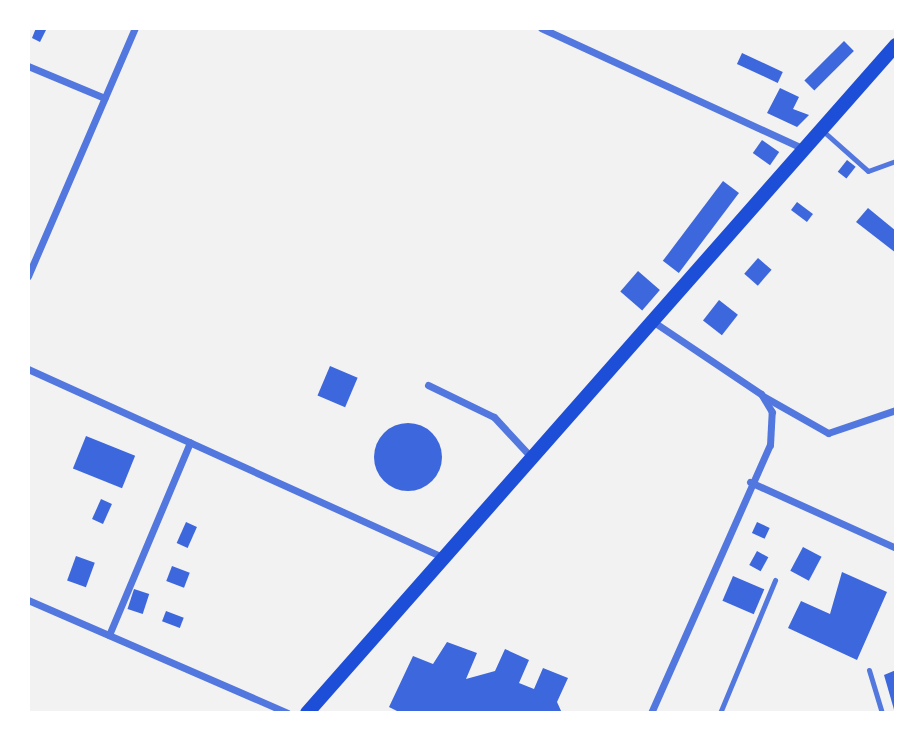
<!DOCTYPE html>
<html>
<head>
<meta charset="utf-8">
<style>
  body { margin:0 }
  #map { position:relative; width:924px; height:741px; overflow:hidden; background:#f2f2f2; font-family:"Work Sans",sans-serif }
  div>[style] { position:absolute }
  .building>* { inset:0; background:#3d67dc; transform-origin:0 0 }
  .round { border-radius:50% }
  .service>* { height:5px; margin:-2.5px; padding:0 2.5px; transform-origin:2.5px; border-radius:2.5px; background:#5277de }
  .minor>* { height:7px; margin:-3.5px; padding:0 3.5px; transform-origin:3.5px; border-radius:3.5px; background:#5277de }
  .secondary>* { height:14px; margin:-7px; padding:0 7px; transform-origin:7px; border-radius:7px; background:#1d4ed8 }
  span { translate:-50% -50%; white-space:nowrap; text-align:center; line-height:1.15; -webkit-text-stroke:7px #fff; paint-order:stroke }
  .frame { position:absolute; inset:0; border:30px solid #fff; pointer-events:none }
</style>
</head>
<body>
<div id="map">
  <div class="building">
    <div style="clip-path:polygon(36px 28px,47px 28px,40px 42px,32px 38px)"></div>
    <div style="left:844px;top:41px;width:14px;height:56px;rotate:45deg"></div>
    <div style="left:742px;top:53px;width:45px;height:12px;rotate:25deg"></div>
    <div style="clip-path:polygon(780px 88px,799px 97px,793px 109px,809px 115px,797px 127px,767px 113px)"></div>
    <div style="left:762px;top:140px;width:21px;height:16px;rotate:35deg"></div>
    <div style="left:847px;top:160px;width:11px;height:15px;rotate:38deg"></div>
    <div style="left:723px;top:181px;width:20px;height:100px;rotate:37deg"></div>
    <div style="left:797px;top:202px;width:20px;height:10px;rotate:37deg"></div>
    <div style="clip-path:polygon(868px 208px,896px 231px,896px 253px,856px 222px)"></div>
    <div style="left:758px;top:258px;width:18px;height:21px;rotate:41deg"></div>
    <div style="left:638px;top:271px;width:29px;height:27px;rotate:41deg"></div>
    <div style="left:719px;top:300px;width:24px;height:26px;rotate:38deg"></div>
    <div style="left:330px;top:366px;width:30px;height:32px;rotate:23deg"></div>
    <div class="round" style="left:374px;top:423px;width:68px;height:68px"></div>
    <div style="left:86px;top:436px;width:53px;height:35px;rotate:22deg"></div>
    <div style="left:101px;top:499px;width:12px;height:22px;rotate:24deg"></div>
    <div style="left:186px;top:522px;width:12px;height:23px;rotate:24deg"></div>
    <div style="left:757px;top:522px;width:14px;height:12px;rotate:25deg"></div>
    <div style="left:803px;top:547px;width:21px;height:27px;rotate:28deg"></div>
    <div style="left:757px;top:551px;width:13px;height:16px;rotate:29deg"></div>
    <div style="left:76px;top:556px;width:20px;height:26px;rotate:20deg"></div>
    <div style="left:172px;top:566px;width:19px;height:16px;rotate:21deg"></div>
    <div style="clip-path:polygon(842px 572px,887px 592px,857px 660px,788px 628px,801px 601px,830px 614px)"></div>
    <div style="left:733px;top:576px;width:34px;height:27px;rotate:23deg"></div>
    <div style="left:134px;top:589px;width:16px;height:21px;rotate:18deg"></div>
    <div style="left:166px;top:611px;width:19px;height:11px;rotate:21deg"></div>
    <div style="clip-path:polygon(447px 642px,477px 653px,466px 679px,495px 671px,505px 649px,529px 660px,519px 683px,534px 689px,543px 668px,568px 678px,557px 702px,562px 713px,401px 713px,389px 707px,413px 656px,433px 664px)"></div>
    <div style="clip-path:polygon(896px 670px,896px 713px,895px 713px,884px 675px)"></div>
  </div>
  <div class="service">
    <div style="left:823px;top:131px;width:60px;rotate:41.6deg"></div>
    <div style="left:868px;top:171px;width:30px;rotate:-20deg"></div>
    <div style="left:869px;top:670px;width:45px;rotate:73.2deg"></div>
    <div style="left:720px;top:713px;width:144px;rotate:-67.5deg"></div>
  </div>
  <div class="minor">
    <div style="left:541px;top:28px;width:289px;rotate:24.7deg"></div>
    <div style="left:28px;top:66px;width:83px;rotate:22.6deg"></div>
    <div style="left:28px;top:276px;width:270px;rotate:-66.7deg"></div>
    <div style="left:28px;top:369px;width:456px;rotate:24.4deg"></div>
    <div style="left:428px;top:385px;width:73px;rotate:25.9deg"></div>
    <div style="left:494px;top:417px;width:56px;rotate:47.2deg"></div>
    <div style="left:763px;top:396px;width:75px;rotate:29.6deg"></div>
    <div style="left:828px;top:433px;width:72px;rotate:-18.7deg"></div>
    <div style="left:750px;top:482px;width:160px;rotate:24.3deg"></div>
    <div style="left:28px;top:600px;width:283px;rotate:23.5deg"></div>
    <div style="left:109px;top:635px;width:209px;rotate:-67.2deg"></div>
    <div style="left:651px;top:713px;width:293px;rotate:-66.1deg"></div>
    <div style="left:770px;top:445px;width:33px;rotate:-87deg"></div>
    <div style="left:772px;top:412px;width:21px;rotate:-121deg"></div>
    <div style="left:761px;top:394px;width:129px;rotate:-146.1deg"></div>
  </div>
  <div class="secondary">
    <div style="left:307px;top:713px;width:891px;rotate:-48.6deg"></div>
  </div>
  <div class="frame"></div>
</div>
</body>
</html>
